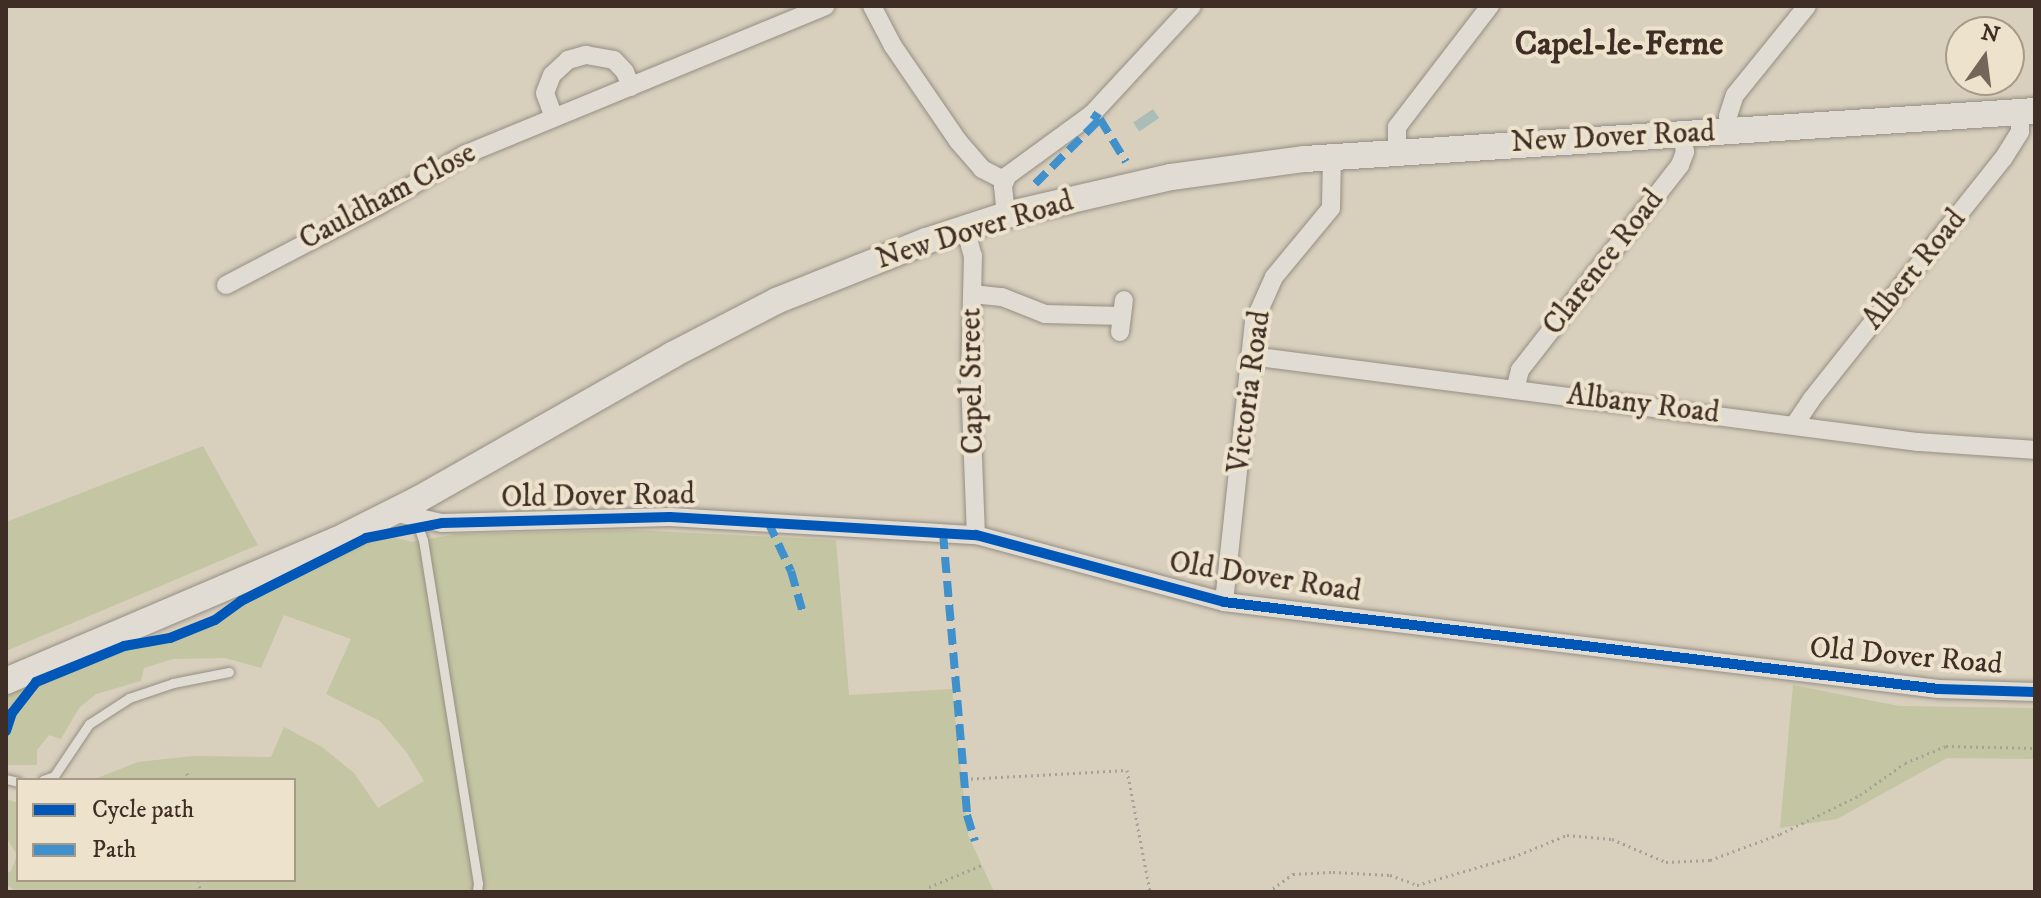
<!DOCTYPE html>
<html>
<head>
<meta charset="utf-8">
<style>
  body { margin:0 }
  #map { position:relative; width:2041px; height:898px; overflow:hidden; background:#d8cfbd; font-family:"IM FELL DW Pica",serif }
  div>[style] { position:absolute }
  .green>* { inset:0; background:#c4c5a2 }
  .water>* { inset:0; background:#aabeb7; transform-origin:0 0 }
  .path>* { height:3px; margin-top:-1.5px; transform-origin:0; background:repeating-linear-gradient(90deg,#a6a199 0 2px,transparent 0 6px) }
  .roads { filter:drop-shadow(0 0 2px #958e82) drop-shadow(0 0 2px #958e82) }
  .lane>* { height:9px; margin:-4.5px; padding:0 4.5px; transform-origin:4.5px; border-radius:4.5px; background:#e0dcd3 }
  .street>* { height:18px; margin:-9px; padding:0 9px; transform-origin:9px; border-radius:9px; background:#e0dcd3 }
  .secondary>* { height:26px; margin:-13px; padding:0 13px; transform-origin:13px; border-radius:13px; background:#e0dcd3 }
  .quiet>* { height:8px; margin-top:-4px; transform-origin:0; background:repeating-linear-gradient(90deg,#3f90cb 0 16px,transparent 0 24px) }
  .cycleway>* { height:10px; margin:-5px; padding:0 5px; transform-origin:5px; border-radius:5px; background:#0057b8 }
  span { translate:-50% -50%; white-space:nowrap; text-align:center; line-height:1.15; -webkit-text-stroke:8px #ede2cc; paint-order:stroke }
  .street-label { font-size:30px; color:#3f2e25 }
  .quarter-label { font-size:34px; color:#3f2e25; font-weight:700 }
  .frame { position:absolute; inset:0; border:8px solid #3f2e25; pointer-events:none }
  .legend { position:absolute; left:16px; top:778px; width:280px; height:104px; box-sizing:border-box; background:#ede2cc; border:2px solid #a79a89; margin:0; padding:10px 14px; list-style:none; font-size:24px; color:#3f2e25 }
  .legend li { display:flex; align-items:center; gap:16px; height:40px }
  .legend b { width:40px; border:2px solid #a79a89 }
  .north { position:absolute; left:1945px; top:16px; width:80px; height:80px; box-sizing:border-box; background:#ede2cc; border:2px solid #a79a89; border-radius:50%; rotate:14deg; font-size:22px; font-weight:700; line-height:32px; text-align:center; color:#3f2e25 }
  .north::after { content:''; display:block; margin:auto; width:28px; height:36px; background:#75665a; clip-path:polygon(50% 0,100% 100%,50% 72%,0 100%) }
</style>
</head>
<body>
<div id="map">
  <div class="green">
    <div style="clip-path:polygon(203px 446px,258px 545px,6px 651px,6px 522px)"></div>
    <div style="clip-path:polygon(632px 530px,836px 540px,849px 695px,952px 689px,968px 835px,994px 892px,16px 892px,6px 884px,6px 874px,11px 871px,17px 855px,6px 837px,6px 799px,18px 803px,18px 880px,294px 880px,294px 780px,92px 780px,138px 762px,193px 756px,271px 757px,284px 727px,322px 747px,354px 773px,378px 808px,424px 781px,407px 753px,380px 721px,326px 694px,351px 639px,284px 615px,261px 668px,225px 658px,173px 659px,144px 668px,141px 681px,96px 694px,79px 708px,61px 739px,49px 735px,37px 750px,37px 765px,6px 765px,6px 695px,123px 642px,184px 632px,280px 579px,382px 534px,412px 542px,457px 534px)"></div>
    <div style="clip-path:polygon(1793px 685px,1899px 706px,2035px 708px,2035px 759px,1947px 758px,1837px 819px,1780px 828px)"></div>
  </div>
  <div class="water">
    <div style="left:1153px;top:109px;width:11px;height:24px;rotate:56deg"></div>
  </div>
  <div class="path">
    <div style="left:187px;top:773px;width:7px;rotate:82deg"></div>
    <div style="left:965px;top:779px;width:162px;rotate:-3.2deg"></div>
    <div style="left:1127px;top:770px;width:124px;rotate:79.3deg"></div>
    <div style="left:199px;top:880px;width:12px;rotate:85deg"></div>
    <div style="left:927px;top:892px;width:5px;rotate:-68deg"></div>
    <div style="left:929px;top:887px;width:57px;rotate:-22.5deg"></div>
    <div style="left:1268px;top:892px;width:31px;rotate:-36deg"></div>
    <div style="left:1293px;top:874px;width:40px;rotate:-2.9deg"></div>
    <div style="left:1333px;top:872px;width:57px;rotate:3deg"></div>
    <div style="left:1390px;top:875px;width:29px;rotate:20deg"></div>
    <div style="left:1417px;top:885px;width:100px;rotate:-16.3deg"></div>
    <div style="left:1513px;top:857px;width:58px;rotate:-22.2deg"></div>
    <div style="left:1567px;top:835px;width:45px;rotate:5.1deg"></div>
    <div style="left:1612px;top:839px;width:59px;rotate:23.1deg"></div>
    <div style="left:1666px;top:862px;width:44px;rotate:-2.6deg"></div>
    <div style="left:1710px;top:860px;width:75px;rotate:-20.4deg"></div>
    <div style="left:1780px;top:834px;width:89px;rotate:-26deg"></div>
    <div style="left:1860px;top:795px;width:55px;rotate:-35.4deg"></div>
    <div style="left:1905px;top:763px;width:44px;rotate:-22.5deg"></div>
    <div style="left:1946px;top:746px;width:89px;rotate:1.3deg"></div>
  </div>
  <div class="roads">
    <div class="lane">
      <div style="left:415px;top:517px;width:24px;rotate:71deg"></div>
      <div style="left:423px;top:540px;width:347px;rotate:80.9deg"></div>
      <div style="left:478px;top:883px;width:9px;rotate:96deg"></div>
      <div style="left:6px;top:779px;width:12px;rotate:14deg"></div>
      <div style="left:43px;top:780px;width:12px;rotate:-20deg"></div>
      <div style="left:54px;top:776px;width:63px;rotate:-56.1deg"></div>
      <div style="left:89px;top:724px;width:48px;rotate:-33deg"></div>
      <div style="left:129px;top:698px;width:46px;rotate:-18.8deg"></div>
      <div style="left:173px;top:683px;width:57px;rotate:-11.1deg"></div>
    </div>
    <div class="street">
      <div style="left:872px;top:6px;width:45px;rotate:62.3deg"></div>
      <div style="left:893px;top:46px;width:115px;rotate:55.6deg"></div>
      <div style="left:958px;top:141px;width:37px;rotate:49deg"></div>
      <div style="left:982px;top:169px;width:25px;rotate:27deg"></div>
      <div style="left:553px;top:115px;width:23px;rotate:-110deg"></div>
      <div style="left:545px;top:93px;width:19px;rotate:-69deg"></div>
      <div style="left:552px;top:75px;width:22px;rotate:-43deg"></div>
      <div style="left:568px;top:60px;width:19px;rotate:-16deg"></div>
      <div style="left:586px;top:55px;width:28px;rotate:10deg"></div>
      <div style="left:614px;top:60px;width:16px;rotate:47deg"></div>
      <div style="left:625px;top:72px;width:16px;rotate:68deg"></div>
      <div style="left:1731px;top:131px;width:15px;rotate:-101deg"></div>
      <div style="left:1728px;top:116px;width:22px;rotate:-72deg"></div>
      <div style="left:1735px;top:95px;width:114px;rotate:-51deg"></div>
      <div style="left:1397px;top:152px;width:25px;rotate:-90deg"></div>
      <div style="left:1397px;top:127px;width:153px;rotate:-52.5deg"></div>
      <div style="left:1006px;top:215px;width:29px;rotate:-96deg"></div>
      <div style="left:1003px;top:186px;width:11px;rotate:-68deg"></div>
      <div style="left:1007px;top:176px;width:105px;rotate:-36.1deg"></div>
      <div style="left:1092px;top:114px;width:147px;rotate:-47.2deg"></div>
      <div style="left:965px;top:227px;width:30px;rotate:75deg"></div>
      <div style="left:973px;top:256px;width:124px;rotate:91.4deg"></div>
      <div style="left:970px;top:380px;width:155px;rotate:87.8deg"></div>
      <div style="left:226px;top:285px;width:173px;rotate:-27.6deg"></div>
      <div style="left:379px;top:205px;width:99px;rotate:-30.5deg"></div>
      <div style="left:464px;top:155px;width:391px;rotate:-22.4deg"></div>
      <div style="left:972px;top:294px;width:30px;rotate:6deg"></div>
      <div style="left:1002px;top:297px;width:46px;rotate:21.6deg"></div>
      <div style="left:1045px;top:314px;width:77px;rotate:1.5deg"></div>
      <div style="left:1120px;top:332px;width:32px;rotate:-83deg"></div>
      <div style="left:1251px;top:356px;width:673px;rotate:7.35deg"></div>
      <div style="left:1918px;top:442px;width:117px;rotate:3.9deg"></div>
      <div style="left:1515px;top:390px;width:21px;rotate:-76deg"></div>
      <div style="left:1520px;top:370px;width:260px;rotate:-52deg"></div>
      <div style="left:1680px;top:165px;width:14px;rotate:-69deg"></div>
      <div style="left:1685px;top:152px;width:19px;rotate:-99deg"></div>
      <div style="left:1795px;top:424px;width:29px;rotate:-56deg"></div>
      <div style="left:1811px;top:400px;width:308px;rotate:-51.5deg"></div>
      <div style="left:2003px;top:159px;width:32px;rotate:-58deg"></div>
      <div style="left:2020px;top:132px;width:20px;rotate:-90deg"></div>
      <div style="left:393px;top:512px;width:50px;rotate:12.7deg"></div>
      <div style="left:442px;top:523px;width:228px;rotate:-1.5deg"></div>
      <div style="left:670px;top:517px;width:307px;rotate:3.4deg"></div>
      <div style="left:976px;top:535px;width:257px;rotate:15.1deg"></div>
      <div style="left:1224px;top:602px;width:720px;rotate:6.94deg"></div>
      <div style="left:1939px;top:689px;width:96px;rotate:1.8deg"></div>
      <div style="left:1224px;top:602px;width:282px;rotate:-83.9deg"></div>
      <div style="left:1254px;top:322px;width:49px;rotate:-66deg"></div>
      <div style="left:1274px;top:277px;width:89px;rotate:-50.4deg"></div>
      <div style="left:1331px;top:208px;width:52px;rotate:-88.9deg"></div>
    </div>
    <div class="secondary">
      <div style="left:6px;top:681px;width:360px;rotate:-23.1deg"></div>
      <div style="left:337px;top:540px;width:92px;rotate:-26.6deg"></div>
      <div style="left:419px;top:499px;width:291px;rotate:-29.6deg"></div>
      <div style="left:672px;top:355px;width:117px;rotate:-27.4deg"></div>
      <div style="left:776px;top:301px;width:162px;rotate:-21.8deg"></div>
      <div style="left:926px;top:241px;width:84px;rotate:-18deg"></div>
      <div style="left:1006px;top:215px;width:169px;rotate:-13deg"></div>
      <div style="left:1171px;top:177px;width:135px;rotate:-7.7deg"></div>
      <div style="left:1305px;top:159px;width:732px;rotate:-3.76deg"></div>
    </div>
  </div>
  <div class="quiet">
    <div style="left:1092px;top:114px;width:9px;rotate:32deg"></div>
    <div style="left:1100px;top:119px;width:50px;rotate:58.8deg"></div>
    <div style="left:1035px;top:184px;width:92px;rotate:-45deg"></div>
    <div style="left:768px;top:522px;width:54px;rotate:64.9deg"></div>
    <div style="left:791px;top:571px;width:44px;rotate:74.1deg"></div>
    <div style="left:943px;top:533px;width:283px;rotate:85.1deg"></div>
    <div style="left:967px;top:815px;width:27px;rotate:73deg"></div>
  </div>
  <div class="cycleway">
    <div style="left:6px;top:731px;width:19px;rotate:-72deg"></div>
    <div style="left:12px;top:713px;width:39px;rotate:-52deg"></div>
    <div style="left:36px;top:682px;width:95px;rotate:-22.2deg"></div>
    <div style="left:124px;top:646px;width:47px;rotate:-9.9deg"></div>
    <div style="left:170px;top:638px;width:48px;rotate:-21.8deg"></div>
    <div style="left:215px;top:620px;width:32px;rotate:-36deg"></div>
    <div style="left:241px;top:601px;width:140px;rotate:-26.7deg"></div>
    <div style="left:366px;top:538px;width:77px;rotate:-11.2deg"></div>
    <div style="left:442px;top:523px;width:228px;rotate:-1.5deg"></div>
    <div style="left:670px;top:517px;width:307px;rotate:3.4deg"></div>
    <div style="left:976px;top:535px;width:257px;rotate:15.1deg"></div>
    <div style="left:1224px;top:602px;width:720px;rotate:6.94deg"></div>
    <div style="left:1939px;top:689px;width:96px;rotate:1.8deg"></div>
  </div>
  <div class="street-label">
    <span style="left:1613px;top:138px;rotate:-3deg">New Dover Road</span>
    <span style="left:388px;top:197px;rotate:-28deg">Cauldham Close</span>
    <span style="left:975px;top:231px;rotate:-17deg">New Dover Road</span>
    <span style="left:1604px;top:263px;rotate:-52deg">Clarence Road</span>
    <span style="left:1915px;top:270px;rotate:-51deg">Albert Road</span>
    <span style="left:973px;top:381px;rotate:-91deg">Capel Street</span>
    <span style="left:1250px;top:392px;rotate:-82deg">Victoria Road</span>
    <span style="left:1643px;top:405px;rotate:7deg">Albany Road</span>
    <span style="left:598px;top:497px;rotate:-1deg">Old Dover Road</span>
    <span style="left:1265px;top:578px;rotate:9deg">Old Dover Road</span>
    <span style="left:1906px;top:657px;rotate:5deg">Old Dover Road</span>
  </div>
  <div class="quarter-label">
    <span style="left:1619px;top:45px">Capel-le-Ferne</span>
  </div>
  <div class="frame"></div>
  <ul class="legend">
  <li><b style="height:10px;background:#0057b8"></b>Cycle path</li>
  <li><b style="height:10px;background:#3f90cb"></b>Path</li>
  </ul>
  <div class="north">N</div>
</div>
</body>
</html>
